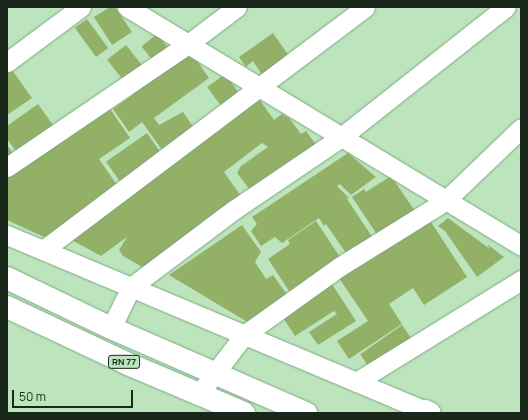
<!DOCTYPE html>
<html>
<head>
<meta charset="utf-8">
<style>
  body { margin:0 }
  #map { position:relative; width:528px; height:420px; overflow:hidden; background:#bce5be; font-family:Manrope,sans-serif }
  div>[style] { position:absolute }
  .building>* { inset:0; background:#93b067; transform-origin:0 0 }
  .roads { filter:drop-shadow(0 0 1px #81a883) drop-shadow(0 0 1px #81a883) }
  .street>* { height:19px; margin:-9.5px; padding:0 9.5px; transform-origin:9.5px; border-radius:9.5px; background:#fff }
  .primary>* { height:22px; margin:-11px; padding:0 11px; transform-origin:11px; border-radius:11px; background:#fff }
  .highway>* { height:22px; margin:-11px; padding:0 11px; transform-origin:11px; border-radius:11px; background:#fff }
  span { translate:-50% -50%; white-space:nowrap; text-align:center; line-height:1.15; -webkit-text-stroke:3px #bce5be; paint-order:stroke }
  .shield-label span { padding:1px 3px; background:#bce5be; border:1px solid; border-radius:3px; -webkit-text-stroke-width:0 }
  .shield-label { font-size:9px; color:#19281a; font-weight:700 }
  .frame { position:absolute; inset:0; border:8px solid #19281a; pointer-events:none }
  .scale { position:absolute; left:12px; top:390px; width:121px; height:18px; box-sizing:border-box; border:2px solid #19281a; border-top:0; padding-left:5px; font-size:12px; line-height:14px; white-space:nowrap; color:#19281a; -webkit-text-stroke:3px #bce5be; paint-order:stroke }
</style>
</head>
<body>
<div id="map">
  <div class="building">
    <div style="clip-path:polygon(110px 7px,115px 7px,132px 32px,112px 45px,94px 17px)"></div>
    <div style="left:87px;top:19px;width:36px;height:15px;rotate:54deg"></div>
    <div style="clip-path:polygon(273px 33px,289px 56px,262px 75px,253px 61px,246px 67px,239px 57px)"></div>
    <div style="left:157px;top:34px;width:21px;height:20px;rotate:51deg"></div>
    <div style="left:126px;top:45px;width:28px;height:24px;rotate:52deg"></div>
    <div style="clip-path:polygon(188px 48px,209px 78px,154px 118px,159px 125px,183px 112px,196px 131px,165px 154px,142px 122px,129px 132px,113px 109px,134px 94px,130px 90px)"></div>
    <div style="clip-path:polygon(12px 70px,32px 98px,7px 115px,7px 73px)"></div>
    <div style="left:225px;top:74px;width:26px;height:22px;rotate:54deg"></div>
    <div style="clip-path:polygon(259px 99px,274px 120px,282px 114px,289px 118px,301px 134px,306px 131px,317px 146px,253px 194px,237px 173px,241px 166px,268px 147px,262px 143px,224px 172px,243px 199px,144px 268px,123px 256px,119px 250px,127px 237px,101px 256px,68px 238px)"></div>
    <div style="clip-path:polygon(38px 104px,53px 125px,16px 151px,7px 139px,7px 126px)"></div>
    <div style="clip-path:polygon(108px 106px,130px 138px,99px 159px,119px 188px,46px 238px,7px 220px,7px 175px)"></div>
    <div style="left:147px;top:133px;width:28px;height:50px;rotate:55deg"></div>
    <div style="clip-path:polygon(7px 145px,14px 155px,7px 160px)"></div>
    <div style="clip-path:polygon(348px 153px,376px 177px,351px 195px,340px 184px,337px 186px,349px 198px,347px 199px,373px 238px,348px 256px,326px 224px,324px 226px,319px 218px,282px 243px,275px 237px,261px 246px,251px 231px,257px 224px,252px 217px)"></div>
    <div style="clip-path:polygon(391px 176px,415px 211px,378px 236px,352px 197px,364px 189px,366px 192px)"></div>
    <div style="clip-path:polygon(448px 218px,490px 249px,487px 244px,504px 257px,477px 277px,445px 231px,438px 226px)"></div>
    <div style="clip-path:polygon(429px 219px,467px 277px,424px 305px,413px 288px,389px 304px,402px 324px,349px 359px,337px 341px,368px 321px,339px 278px)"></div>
    <div style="clip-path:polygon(316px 221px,342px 260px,291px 294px,268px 259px,290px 244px,288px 240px)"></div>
    <div style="clip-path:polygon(242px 225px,261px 252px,255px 262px,266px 279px,273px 275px,288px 296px,249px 323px,169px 275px)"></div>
    <div style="clip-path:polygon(330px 281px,356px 321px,318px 345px,309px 332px,337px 314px,334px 311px,295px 336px,280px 313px)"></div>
    <div style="left:402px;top:325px;width:21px;height:51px;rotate:55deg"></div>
  </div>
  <div class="roads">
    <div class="street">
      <div style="left:127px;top:7px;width:461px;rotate:31.2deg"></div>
      <div style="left:7px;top:62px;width:92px;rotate:-36.6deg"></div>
      <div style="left:7px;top:167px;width:219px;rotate:-34.2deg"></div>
      <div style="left:188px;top:44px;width:61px;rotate:-37.1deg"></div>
      <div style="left:7px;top:235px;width:454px;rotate:22.8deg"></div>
      <div style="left:43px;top:250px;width:403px;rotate:-37deg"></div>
      <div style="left:111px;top:328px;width:46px;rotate:-64deg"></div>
      <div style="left:131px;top:287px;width:130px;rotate:-36.9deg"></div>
      <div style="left:235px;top:209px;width:127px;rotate:-34.1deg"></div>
      <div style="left:340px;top:138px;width:211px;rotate:-38.3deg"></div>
      <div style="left:356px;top:382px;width:194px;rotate:-31.7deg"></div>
      <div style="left:199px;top:394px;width:74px;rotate:-52.7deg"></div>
      <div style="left:244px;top:335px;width:117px;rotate:-35.6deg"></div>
      <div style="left:339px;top:267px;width:125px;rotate:-31.9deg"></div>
      <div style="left:445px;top:201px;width:105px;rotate:-43.8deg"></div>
    </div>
    <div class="primary">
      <div style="left:7px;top:278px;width:115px;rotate:25.7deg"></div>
      <div style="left:111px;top:328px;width:213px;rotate:23.6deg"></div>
      <div style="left:7px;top:307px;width:134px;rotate:25.2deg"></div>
      <div style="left:128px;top:364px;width:126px;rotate:22.9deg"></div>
    </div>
    <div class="highway">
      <div style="left:424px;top:413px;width:2px;rotate:-63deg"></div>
      <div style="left:425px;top:411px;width:5px;rotate:22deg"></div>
    </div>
  </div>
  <div class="shield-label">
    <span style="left:124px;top:362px">RN 77</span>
  </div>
  <div class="frame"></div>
  <div class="scale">50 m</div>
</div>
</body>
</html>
